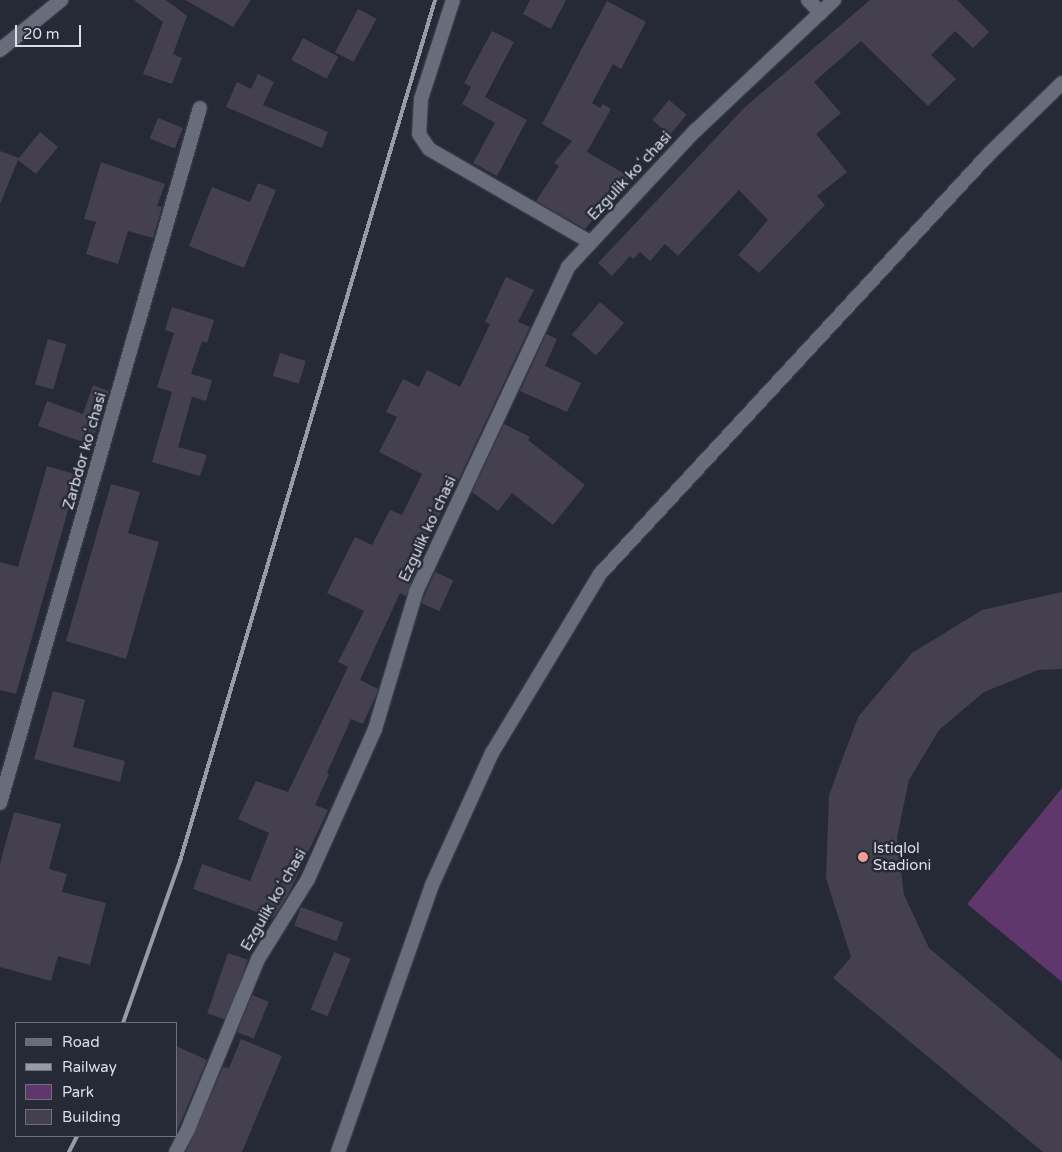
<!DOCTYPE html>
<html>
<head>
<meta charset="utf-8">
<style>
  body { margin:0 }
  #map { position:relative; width:1062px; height:1152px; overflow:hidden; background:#262936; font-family:"Varela Round",sans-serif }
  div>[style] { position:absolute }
  .green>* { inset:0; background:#60376d }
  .building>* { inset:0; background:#44404f; transform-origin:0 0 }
  .roads { filter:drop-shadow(0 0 1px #444752) drop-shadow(0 0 1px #444752) }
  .minor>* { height:14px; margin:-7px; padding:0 7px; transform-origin:7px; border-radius:7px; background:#686c7b }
  .rail>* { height:4px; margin:-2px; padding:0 2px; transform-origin:2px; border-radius:2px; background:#989aa5 }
  .dots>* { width:14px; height:14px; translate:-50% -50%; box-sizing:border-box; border:2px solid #262936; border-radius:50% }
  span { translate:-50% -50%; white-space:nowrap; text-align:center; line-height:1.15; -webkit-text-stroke:5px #262936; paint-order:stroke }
  .street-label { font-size:15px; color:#dbdde6 }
  .poi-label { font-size:15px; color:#dbdde6 }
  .left { translate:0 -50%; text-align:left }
  .legend { position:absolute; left:15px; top:1022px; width:162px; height:115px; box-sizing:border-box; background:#262936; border:1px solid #6e717c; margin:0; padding:6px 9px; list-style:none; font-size:15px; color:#dbdde6 }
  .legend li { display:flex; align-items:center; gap:10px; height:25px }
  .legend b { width:25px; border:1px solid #6e717c }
  .scale { position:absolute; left:15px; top:25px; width:66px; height:22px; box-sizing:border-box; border:2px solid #dbdde6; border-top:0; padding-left:6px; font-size:15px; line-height:18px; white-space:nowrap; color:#dbdde6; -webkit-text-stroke:4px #262936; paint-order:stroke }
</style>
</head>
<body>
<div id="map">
  <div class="green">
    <div style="clip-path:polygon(1062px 788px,1062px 982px,967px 904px)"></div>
  </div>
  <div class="building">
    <div style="clip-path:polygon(134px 0,166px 0,187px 16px,173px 54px,182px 58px,172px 84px,143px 74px,163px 22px)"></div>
    <div style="clip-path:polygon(185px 0,251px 0,233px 27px)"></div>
    <div style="clip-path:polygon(530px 0,566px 0,551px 29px,523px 14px)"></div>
    <div style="clip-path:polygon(870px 0,957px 0,989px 32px,973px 48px,955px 31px,931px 55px,956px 79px,928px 106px,861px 41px,814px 82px,841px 113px,816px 134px,847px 172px,817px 196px,825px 205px,759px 273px,738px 255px,768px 220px,739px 190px,678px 256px,665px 244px,650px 261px,640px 252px,633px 259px,630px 256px,612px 276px,598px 263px,745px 107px)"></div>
    <div style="clip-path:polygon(607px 1px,646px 22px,621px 69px,613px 64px,592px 103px,600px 108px,603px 104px,611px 109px,587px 152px,630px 177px,585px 229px,536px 201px,559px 166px,554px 163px,572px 141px,542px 124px)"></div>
    <div style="left:358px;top:9px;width:21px;height:49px;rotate:28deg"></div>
    <div style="clip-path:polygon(492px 31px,514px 42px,485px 97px,527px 120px,497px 176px,473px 163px,495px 123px,462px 104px,471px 87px,464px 83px)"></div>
    <div style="left:303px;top:38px;width:40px;height:25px;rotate:28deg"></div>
    <div style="clip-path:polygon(258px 74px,274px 82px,263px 105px,328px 132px,322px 148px,226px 107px,237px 82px,251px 89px)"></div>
    <div style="left:669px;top:100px;width:23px;height:26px;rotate:40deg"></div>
    <div style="left:158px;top:118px;width:27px;height:22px;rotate:22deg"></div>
    <div style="clip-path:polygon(40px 132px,58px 147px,36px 174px,18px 160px,0 204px,0 151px,19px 158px)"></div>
    <div style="clip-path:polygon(101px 162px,165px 184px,157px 206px,162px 207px,153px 238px,128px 231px,118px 264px,86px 254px,96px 222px,84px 219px)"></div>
    <div style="clip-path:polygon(258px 183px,276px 190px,244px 268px,189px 246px,212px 187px,250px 202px)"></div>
    <div style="clip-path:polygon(506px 277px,534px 290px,518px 322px,530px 327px,458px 481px,420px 551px,415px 563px,419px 565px,406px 596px,400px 593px,360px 680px,378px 689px,377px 693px,363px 724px,351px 719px,327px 773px,329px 774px,315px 805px,328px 810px,287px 897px,273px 918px,193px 889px,202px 864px,250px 881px,269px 833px,238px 819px,256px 781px,288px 792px,348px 667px,338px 662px,364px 611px,327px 593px,355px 537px,372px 545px,390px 510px,402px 515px,422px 474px,379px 452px,397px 417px,386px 412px,403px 379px,419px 387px,427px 370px,460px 387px,490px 324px,485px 322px)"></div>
    <div style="left:600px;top:302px;width:32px;height:43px;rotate:41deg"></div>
    <div style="clip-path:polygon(172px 307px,214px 320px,207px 343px,202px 341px,191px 374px,212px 380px,206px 401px,192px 397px,178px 447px,207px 455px,200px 476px,152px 462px,172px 392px,157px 387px,174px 333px,165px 330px)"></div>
    <div style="clip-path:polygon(546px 334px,557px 339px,545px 366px,581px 383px,567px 412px,520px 391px)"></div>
    <div style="left:48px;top:339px;width:19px;height:47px;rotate:16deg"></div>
    <div style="left:280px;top:353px;width:27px;height:24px;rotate:17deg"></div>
    <div style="clip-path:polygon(93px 385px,109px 391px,91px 445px,38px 426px,47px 401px,83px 414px)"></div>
    <div style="clip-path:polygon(504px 424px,530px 437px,528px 440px,585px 485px,553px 525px,512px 493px,498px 511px,472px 492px)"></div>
    <div style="clip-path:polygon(47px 466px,78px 475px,16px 694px,0 690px,0 562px,18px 567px)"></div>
    <div style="clip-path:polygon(111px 484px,140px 492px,128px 533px,159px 542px,126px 659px,66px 641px)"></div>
    <div style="left:435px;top:572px;width:20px;height:34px;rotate:24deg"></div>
    <div style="clip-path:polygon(1062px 592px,1062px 669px,1038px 670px,984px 692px,939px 730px,909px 780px,897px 837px,904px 895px,929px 948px,1062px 1061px,1062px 1152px,1043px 1152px,833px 978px,851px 957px,826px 878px,829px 795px,858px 717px,912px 653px,982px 610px)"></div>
    <div style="clip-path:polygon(53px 691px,85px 700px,73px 747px,125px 761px,120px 782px,34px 759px)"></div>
    <div style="clip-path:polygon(14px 812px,61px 824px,49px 869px,67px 874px,62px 892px,106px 903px,90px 965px,58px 956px,51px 981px,0 967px,0 864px)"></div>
    <div style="left:301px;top:907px;width:45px;height:20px;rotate:20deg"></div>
    <div style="left:334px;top:952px;width:18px;height:62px;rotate:22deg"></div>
    <div style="left:228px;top:953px;width:21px;height:64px;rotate:19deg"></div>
    <div style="left:252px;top:995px;width:18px;height:40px;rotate:22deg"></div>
    <div style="clip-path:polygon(241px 1039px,282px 1056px,242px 1152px,186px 1152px,223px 1067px,229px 1068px)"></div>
    <div style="clip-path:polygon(176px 1046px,207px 1060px,176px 1133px)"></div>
  </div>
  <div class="roads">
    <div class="minor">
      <div style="left:453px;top:0;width:104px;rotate:107.9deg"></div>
      <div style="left:421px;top:99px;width:35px;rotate:93deg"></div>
      <div style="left:419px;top:134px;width:18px;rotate:56deg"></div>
      <div style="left:429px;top:149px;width:186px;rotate:30deg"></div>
      <div style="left:808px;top:0;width:18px;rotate:45deg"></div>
      <div style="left:0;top:50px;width:79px;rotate:-39.3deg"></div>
      <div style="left:0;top:803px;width:723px;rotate:-73.95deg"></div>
      <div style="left:176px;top:1152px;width:26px;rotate:-62deg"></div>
      <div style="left:188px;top:1129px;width:184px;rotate:-67.6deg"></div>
      <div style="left:258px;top:959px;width:94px;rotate:-58deg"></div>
      <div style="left:308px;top:879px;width:164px;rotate:-65.9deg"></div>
      <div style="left:375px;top:729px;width:143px;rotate:-73.3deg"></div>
      <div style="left:416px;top:592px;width:359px;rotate:-64.9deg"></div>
      <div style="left:568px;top:267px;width:186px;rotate:-47deg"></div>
      <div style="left:695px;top:131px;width:191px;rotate:-43.3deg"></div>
      <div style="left:338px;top:1152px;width:283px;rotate:-70.6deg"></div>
      <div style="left:432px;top:885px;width:145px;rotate:-65.6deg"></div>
      <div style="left:492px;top:753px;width:209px;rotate:-58.9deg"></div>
      <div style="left:600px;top:574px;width:572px;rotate:-47.19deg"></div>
      <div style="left:989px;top:154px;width:102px;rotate:-44.2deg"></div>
    </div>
  </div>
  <div class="rail">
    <div style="left:123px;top:1023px;width:172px;rotate:-70.6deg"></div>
    <div style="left:180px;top:861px;width:898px;rotate:-73.5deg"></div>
    <div style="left:69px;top:1152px;width:18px;rotate:-63deg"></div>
  </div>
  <div class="dots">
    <div style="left:863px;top:857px;background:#f59b96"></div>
  </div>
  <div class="street-label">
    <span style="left:630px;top:176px;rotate:-47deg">Ezgulik koʻchasi</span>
    <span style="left:85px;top:451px;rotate:-74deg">Zarbdor koʻchasi</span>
    <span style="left:428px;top:529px;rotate:-65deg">Ezgulik koʻchasi</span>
    <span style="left:274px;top:900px;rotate:-60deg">Ezgulik koʻchasi</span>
  </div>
  <div class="poi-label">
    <span class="left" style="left:873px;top:857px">Istiqlol<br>Stadioni</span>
  </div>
  <ul class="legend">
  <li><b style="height:6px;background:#686c7b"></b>Road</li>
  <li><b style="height:6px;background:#989aa5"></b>Railway</li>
  <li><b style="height:14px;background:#60376d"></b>Park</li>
  <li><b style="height:14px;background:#44404f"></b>Building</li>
  </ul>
  <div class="scale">20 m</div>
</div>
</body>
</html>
